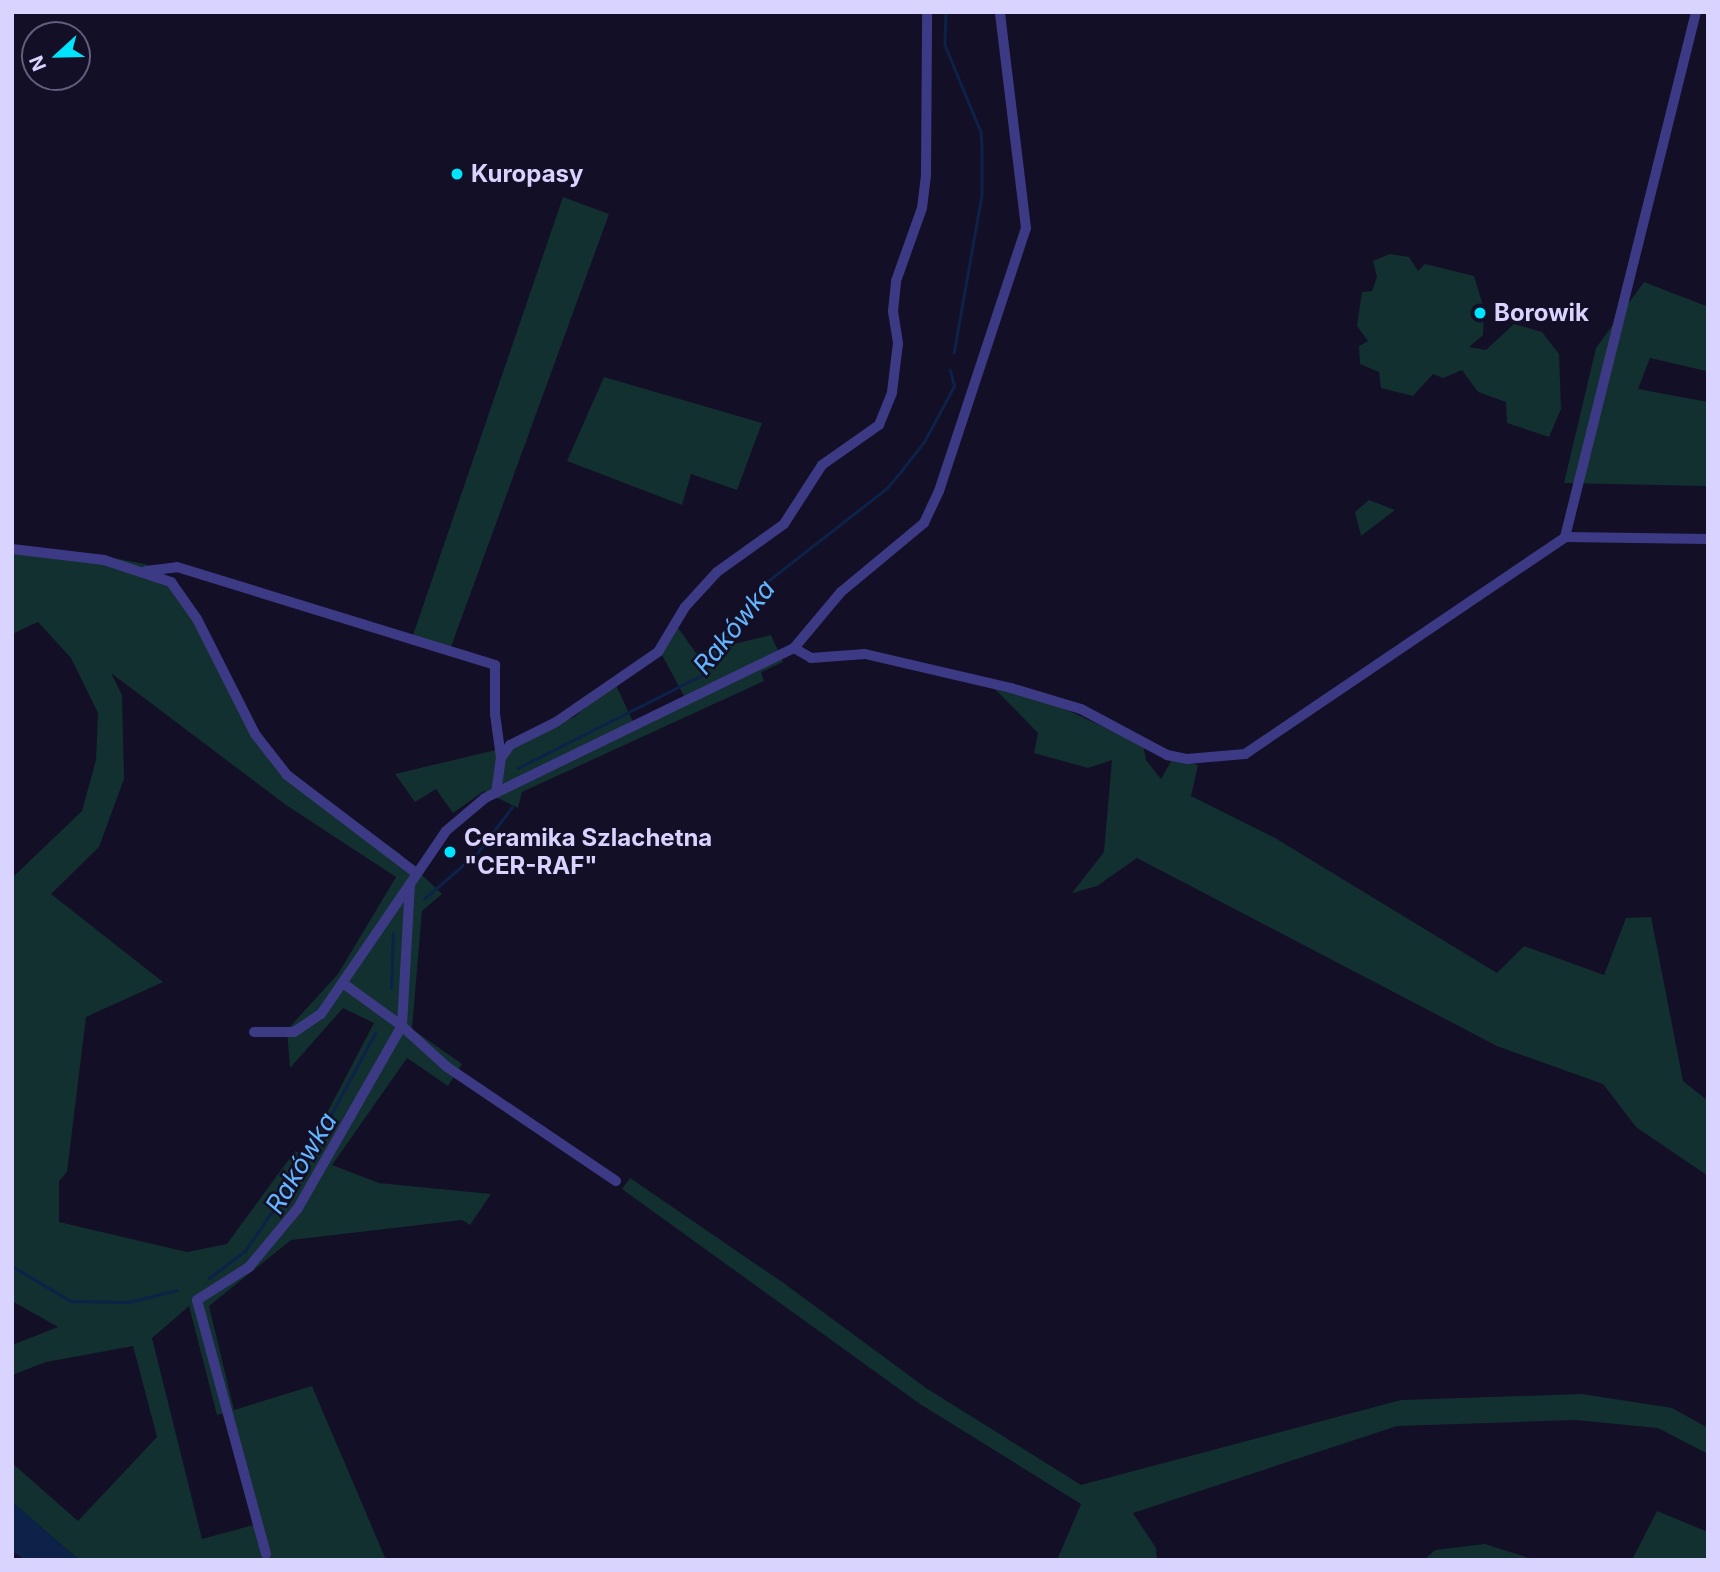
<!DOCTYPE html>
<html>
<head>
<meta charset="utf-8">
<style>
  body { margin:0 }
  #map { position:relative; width:1720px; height:1572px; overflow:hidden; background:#130f26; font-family:Inter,sans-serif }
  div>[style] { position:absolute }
  .green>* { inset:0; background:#12302f }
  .water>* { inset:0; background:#0c2248 }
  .stream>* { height:2.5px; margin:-1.25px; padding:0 1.25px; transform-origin:1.25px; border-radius:1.25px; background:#0c2248 }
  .minor>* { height:10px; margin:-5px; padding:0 5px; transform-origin:5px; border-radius:5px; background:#3d3a85 }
  .dots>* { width:19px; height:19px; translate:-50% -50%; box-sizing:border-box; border:4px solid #130f26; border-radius:50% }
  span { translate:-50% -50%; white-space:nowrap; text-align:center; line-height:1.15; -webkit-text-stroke:5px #130f26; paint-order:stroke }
  .poi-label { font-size:24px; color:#d9d4ff; font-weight:700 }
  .left { translate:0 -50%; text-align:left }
  .water-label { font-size:26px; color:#62b6ff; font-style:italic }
  .frame { position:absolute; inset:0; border:14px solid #d9d4ff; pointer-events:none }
  .north { position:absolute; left:21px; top:21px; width:70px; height:70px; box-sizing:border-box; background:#130f26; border:2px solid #625e7d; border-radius:50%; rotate:248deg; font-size:19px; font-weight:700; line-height:28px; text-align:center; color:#d9d4ff }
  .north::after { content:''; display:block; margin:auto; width:24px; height:32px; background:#00e5ff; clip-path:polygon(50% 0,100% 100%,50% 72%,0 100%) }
</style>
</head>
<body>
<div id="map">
  <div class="green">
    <div style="clip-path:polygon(563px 197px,609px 214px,448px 655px,412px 638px)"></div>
    <div style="clip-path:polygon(1390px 254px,1409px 257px,1418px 271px,1425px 264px,1474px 276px,1484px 309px,1483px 335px,1469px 347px,1486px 350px,1514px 324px,1542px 332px,1559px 354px,1561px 409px,1549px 437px,1507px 423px,1506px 402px,1478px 392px,1462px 370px,1443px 378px,1433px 374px,1413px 396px,1381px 388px,1379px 372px,1360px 364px,1359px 346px,1368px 341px,1357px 326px,1362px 292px,1372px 291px,1377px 277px,1373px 261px)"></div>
    <div style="clip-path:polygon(1644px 282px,1706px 306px,1706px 371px,1650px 358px,1638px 389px,1708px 402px,1706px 486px,1564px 483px,1596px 348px)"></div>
    <div style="clip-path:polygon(604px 377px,762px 423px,737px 490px,691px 474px,682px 505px,567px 461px)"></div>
    <div style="clip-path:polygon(1369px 500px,1395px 510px,1361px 536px,1355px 512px)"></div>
    <div style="clip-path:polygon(evenodd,12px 548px,86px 553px,145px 564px,164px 573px,187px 599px,251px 724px,293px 779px,399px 853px,442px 894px,422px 911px,412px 1029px,462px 1064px,448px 1086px,407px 1058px,332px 1165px,379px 1183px,491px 1194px,470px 1225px,462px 1220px,291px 1240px,209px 1306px,234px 1410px,312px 1386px,386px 1560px,79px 1560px,12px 1502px,12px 1463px,78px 1521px,157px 1437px,133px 1346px,46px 1362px,12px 1375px,12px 1345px,58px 1327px,12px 1301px,12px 878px,82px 811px,96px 760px,98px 713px,71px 658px,38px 622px,12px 634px,12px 548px,111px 673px,286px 805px,396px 877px,338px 974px,287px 1030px,290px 1068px,343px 1008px,374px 1023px,305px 1155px,295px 1151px,227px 1244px,187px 1252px,59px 1222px,59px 1181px,67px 1172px,86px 1017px,163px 982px,51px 894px,99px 847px,124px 779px,122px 695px,111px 673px,12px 548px,189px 1306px,217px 1415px,225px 1413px,257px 1524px,202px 1539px,152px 1338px,189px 1306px)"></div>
    <div style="clip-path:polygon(676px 625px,696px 653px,771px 635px,783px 662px,761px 672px,764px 681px,522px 792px,518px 808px,484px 791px,453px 813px,436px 789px,415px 802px,395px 774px,496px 750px,574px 717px,615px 683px,634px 724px,685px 698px,661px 653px)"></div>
    <div style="clip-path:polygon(994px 688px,1052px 703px,1143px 745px,1146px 760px,1161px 779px,1173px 758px,1198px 765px,1191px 796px,1275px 838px,1497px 973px,1524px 946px,1604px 975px,1626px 918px,1651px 917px,1683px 1081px,1708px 1101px,1708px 1176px,1636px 1127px,1603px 1084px,1497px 1046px,1137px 858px,1097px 886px,1072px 893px,1104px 852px,1112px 760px,1088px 768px,1034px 753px,1038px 733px)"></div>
    <div style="clip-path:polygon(630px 1178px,785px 1284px,926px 1388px,1081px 1485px,1401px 1400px,1582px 1394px,1672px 1408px,1708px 1428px,1708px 1454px,1658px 1428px,1575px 1420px,1397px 1426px,1133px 1513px,1156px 1548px,1157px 1560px,1057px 1560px,1081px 1504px,920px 1404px,622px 1189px)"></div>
    <div style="clip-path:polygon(1657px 1511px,1708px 1532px,1708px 1560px,1632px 1560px)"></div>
    <div style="clip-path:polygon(1485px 1544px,1535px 1560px,1424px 1560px,1435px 1550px)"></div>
  </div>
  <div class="water">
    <div style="clip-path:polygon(12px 1502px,79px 1560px,25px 1560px,12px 1551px)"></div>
  </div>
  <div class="stream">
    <div style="left:946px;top:12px;width:33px;rotate:92deg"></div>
    <div style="left:945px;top:45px;width:94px;rotate:67.5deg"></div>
    <div style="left:981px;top:132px;width:13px;rotate:86deg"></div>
    <div style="left:982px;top:145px;width:50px;rotate:90deg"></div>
    <div style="left:982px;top:195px;width:160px;rotate:100deg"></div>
    <div style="left:518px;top:768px;width:206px;rotate:-26.8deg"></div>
    <div style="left:702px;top:675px;width:104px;rotate:-56.8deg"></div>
    <div style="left:759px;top:588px;width:162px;rotate:-38deg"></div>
    <div style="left:887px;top:488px;width:23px;rotate:-50deg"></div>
    <div style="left:902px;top:470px;width:36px;rotate:-52deg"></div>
    <div style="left:924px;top:442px;width:64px;rotate:-61.8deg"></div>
    <div style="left:954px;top:386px;width:16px;rotate:-105deg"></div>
    <div style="left:424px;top:899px;width:72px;rotate:-41deg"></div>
    <div style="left:478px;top:852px;width:56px;rotate:-52.9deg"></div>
    <div style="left:391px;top:988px;width:55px;rotate:-87.9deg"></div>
    <div style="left:12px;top:1266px;width:69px;rotate:30.7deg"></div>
    <div style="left:71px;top:1301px;width:58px;rotate:1deg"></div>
    <div style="left:129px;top:1302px;width:49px;rotate:-14deg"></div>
    <div style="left:209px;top:1278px;width:45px;rotate:-36.9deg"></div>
    <div style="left:245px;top:1251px;width:104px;rotate:-55.5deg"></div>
    <div style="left:304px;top:1165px;width:150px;rotate:-61.7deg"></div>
  </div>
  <div class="minor">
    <div style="left:1565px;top:537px;width:541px;rotate:-75.99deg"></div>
    <div style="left:12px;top:549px;width:93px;rotate:6.8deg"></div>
    <div style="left:104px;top:560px;width:71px;rotate:18.2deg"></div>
    <div style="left:171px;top:582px;width:45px;rotate:54.9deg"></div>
    <div style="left:197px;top:619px;width:129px;rotate:63.2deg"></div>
    <div style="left:255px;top:734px;width:52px;rotate:52deg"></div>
    <div style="left:287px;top:775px;width:162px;rotate:37.2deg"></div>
    <div style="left:146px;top:571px;width:31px;rotate:-7deg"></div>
    <div style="left:177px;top:567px;width:333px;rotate:17.1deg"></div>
    <div style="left:495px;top:665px;width:49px;rotate:90deg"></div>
    <div style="left:495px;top:714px;width:44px;rotate:82.2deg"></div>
    <div style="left:794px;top:648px;width:20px;rotate:30deg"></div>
    <div style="left:811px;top:658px;width:54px;rotate:-4.2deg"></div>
    <div style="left:865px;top:654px;width:150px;rotate:13.1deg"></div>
    <div style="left:1011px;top:688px;width:73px;rotate:16.7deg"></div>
    <div style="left:1081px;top:709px;width:98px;rotate:28.1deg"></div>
    <div style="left:1167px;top:755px;width:20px;rotate:11deg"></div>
    <div style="left:1187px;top:759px;width:58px;rotate:-4.9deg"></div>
    <div style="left:1245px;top:754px;width:387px;rotate:-34.1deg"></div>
    <div style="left:1565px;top:537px;width:143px;rotate:0.8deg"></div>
    <div style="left:496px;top:793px;width:35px;rotate:-82deg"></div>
    <div style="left:501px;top:758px;width:16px;rotate:-55deg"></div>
    <div style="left:510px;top:745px;width:51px;rotate:-26.6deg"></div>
    <div style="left:556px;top:722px;width:124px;rotate:-34.5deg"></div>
    <div style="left:658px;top:652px;width:52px;rotate:-59deg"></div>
    <div style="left:685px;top:607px;width:47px;rotate:-47.6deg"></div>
    <div style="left:717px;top:572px;width:82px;rotate:-35.6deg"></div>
    <div style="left:784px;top:524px;width:70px;rotate:-57.2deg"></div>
    <div style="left:822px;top:465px;width:70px;rotate:-35.1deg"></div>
    <div style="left:879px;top:425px;width:35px;rotate:-68deg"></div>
    <div style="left:892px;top:392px;width:49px;rotate:-83deg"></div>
    <div style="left:898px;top:343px;width:32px;rotate:-99deg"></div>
    <div style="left:893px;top:311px;width:30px;rotate:-84deg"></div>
    <div style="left:896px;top:281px;width:77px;rotate:-70.4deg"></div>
    <div style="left:922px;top:208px;width:35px;rotate:-83deg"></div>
    <div style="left:926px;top:173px;width:161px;rotate:-89.6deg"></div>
    <div style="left:254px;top:1032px;width:40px"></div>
    <div style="left:294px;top:1032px;width:32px;rotate:-34deg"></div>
    <div style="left:321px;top:1014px;width:158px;rotate:-55.6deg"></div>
    <div style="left:616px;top:1181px;width:204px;rotate:-146deg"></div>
    <div style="left:447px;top:1067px;width:61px;rotate:-137.7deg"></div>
    <div style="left:402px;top:1026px;width:142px;rotate:-86.8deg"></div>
    <div style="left:410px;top:884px;width:64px;rotate:-55.8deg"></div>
    <div style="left:446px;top:831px;width:51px;rotate:-40.2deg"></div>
    <div style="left:485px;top:798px;width:343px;rotate:-25.9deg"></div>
    <div style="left:794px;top:648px;width:73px;rotate:-50deg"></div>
    <div style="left:841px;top:592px;width:108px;rotate:-39.7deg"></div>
    <div style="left:924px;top:523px;width:35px;rotate:-65deg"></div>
    <div style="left:939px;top:491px;width:277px;rotate:-71.7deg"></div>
    <div style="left:1026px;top:228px;width:218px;rotate:-96.9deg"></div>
    <div style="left:266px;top:1554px;width:263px;rotate:-105.2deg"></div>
    <div style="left:197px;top:1300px;width:62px;rotate:-32.4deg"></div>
    <div style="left:249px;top:1267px;width:77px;rotate:-50.3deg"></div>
    <div style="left:298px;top:1208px;width:210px;rotate:-60.3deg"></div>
    <div style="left:402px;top:1026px;width:72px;rotate:-144.1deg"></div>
  </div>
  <div class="dots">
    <div style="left:457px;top:174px;background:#00e5ff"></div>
    <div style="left:1480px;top:313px;background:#00e5ff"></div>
    <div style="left:450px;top:852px;background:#00e5ff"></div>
  </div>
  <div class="poi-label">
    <span class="left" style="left:471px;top:174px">Kuropasy</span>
    <span class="left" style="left:1494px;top:313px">Borowik</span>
    <span class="left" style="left:464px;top:852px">Ceramika Szlachetna<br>"CER-RAF"</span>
  </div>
  <div class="water-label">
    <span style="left:734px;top:627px;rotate:-51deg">Rakówka</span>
    <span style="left:301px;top:1163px;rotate:-59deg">Rakówka</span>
  </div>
  <div class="frame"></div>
  <div class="north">N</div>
</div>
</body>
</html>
